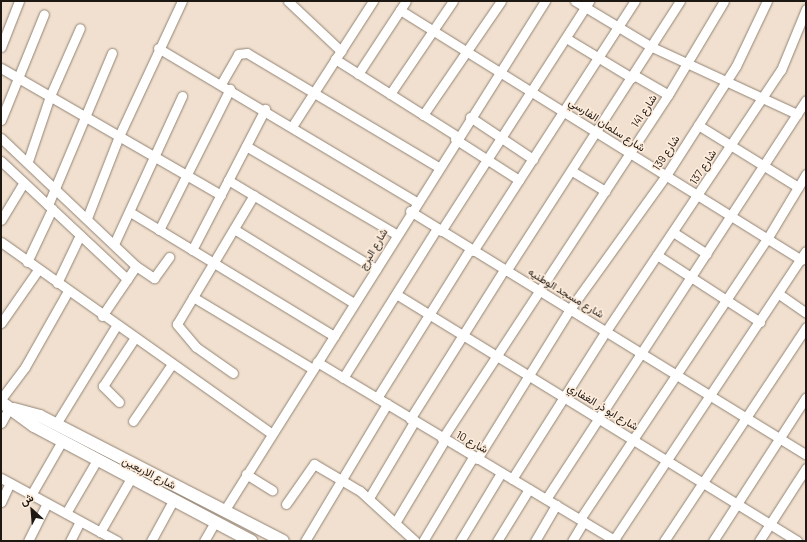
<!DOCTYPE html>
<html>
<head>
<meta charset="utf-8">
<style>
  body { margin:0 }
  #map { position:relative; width:807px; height:542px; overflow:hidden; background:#f1e0cf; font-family:Barlow,Vazirmatn,sans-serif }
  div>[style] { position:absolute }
  .roads { filter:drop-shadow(0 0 1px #928374) drop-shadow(0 0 1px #928374) }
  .minor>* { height:9px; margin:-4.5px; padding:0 4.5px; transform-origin:4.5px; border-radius:4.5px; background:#fff }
  .tertiary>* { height:12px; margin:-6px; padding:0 6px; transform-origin:6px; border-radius:6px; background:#fff }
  span { translate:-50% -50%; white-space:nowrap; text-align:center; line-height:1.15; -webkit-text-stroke:3px #feeddc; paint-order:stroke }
  .street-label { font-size:11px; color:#1e1812 }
  .frame { position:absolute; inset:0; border:2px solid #1e1812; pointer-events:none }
  .north { position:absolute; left:12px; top:490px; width:40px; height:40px; -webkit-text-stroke:3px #feeddc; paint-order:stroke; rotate:334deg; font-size:11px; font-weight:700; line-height:16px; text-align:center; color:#1e1812 }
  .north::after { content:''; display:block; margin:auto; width:14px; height:18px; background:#1e1812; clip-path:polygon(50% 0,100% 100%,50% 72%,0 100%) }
</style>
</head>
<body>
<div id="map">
  <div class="roads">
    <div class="minor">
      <div style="left:288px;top:1px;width:73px;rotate:43.3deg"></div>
      <div style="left:575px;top:1px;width:90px;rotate:30.9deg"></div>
      <div style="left:652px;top:47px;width:160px;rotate:24.8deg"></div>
      <div style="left:400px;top:10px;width:473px;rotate:31.9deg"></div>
      <div style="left:566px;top:38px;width:77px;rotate:31.2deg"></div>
      <div style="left:1px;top:47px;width:49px;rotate:-68.6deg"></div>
      <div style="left:158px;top:48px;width:300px;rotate:30.8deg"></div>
      <div style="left:335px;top:59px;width:144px;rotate:32.3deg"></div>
      <div style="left:1px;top:68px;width:254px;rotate:30deg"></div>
      <div style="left:358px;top:74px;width:87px;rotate:-56.7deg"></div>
      <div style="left:634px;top:75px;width:39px;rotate:30deg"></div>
      <div style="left:221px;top:84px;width:34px;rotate:-60deg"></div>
      <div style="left:238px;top:54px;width:9px;rotate:-6deg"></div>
      <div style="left:247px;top:53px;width:222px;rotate:30.8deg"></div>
      <div style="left:390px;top:94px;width:112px;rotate:-55.9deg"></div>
      <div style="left:423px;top:115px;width:138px;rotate:-55.6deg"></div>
      <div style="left:470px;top:117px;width:76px;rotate:33.7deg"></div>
      <div style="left:1px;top:120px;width:114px;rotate:-67.9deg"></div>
      <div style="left:293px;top:125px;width:148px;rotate:-57.2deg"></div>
      <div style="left:698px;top:125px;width:118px;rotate:31.8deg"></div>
      <div style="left:1px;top:138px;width:186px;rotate:43.5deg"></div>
      <div style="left:455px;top:139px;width:76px;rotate:32.6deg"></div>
      <div style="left:246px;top:146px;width:174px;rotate:30.4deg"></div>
      <div style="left:1px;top:161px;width:173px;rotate:43.1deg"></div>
      <div style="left:28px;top:161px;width:69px;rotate:-71.3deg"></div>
      <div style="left:50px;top:96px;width:74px;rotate:-66.2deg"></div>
      <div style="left:572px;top:171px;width:39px;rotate:31deg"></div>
      <div style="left:228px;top:180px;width:173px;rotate:31deg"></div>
      <div style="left:48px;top:205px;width:165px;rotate:-67.2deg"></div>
      <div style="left:410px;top:211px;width:465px;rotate:31.6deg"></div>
      <div style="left:130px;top:212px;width:239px;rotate:31.3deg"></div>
      <div style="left:87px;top:218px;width:88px;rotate:-68.7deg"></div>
      <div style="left:119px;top:136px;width:149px;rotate:-65deg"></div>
      <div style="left:1px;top:220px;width:44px;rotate:-58.8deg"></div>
      <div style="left:234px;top:229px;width:141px;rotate:31.7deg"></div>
      <div style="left:159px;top:230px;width:158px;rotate:-63.3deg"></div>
      <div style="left:441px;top:231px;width:274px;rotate:-57.2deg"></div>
      <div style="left:673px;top:232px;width:40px;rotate:32.9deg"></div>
      <div style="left:1px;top:242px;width:331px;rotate:35.3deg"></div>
      <div style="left:114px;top:244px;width:163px;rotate:-65.3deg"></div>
      <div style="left:192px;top:250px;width:159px;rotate:-62.6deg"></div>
      <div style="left:473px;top:251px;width:298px;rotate:-57.1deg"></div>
      <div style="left:657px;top:255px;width:123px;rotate:33deg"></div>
      <div style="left:27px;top:262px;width:59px;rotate:-64.7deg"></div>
      <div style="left:506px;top:271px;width:321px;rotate:-57.2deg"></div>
      <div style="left:57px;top:283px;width:53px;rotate:-64.4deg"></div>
      <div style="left:396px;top:294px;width:471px;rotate:31.6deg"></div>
      <div style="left:779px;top:294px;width:33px;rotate:35deg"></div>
      <div style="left:193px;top:297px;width:140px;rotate:31deg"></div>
      <div style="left:102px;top:316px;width:60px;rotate:-55.8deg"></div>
      <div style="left:136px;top:266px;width:22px;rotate:34deg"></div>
      <div style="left:154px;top:278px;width:26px;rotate:-54deg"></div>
      <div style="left:1px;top:323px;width:65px;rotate:-55.1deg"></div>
      <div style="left:317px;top:362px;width:348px;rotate:30.9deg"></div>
      <div style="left:233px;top:373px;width:45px;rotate:-144.9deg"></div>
      <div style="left:196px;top:347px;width:30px;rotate:-130deg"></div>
      <div style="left:177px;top:324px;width:150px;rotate:-59.2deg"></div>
      <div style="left:343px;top:378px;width:177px;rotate:-57.9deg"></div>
      <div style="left:377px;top:398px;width:176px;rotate:-58deg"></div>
      <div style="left:1px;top:399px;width:40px;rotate:-53deg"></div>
      <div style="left:25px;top:367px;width:87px;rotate:-60.5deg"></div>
      <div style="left:119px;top:402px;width:23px;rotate:-135deg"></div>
      <div style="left:103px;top:386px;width:56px;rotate:-56.6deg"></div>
      <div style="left:410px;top:419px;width:176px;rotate:-57.8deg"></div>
      <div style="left:133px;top:421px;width:69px;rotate:-55.6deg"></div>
      <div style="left:1px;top:423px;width:18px;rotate:-61deg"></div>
      <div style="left:56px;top:424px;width:115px;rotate:-58.5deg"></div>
      <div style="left:442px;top:439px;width:412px;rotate:-56.7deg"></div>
      <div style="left:668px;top:95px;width:109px;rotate:-59.2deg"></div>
      <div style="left:477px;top:459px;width:176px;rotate:-58.2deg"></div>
      <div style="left:570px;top:309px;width:163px;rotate:-54.3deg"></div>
      <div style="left:665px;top:177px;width:132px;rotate:-57.4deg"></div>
      <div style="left:736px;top:66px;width:72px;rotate:-64.5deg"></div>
      <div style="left:246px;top:474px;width:31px;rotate:32deg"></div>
      <div style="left:1px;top:478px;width:132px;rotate:28.5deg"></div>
      <div style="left:512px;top:479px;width:175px;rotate:-57.6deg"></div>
      <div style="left:606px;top:331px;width:314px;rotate:-56.2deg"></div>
      <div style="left:781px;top:70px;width:66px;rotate:-67.7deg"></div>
      <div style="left:31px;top:495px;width:62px;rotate:-60.1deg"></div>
      <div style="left:369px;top:498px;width:88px;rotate:-59.4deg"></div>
      <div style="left:546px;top:499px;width:476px;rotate:-56.9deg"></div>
      <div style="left:1px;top:502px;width:21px;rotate:-65deg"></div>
      <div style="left:286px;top:504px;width:49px;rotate:-55deg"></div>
      <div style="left:314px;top:464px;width:53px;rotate:30.4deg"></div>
      <div style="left:360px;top:491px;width:74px;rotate:42.3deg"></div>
      <div style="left:224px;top:511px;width:603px;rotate:-57.81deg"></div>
      <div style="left:66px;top:513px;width:61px;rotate:-59.7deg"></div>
      <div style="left:580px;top:519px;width:337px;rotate:-56.3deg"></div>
      <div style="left:767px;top:239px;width:76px;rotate:-59deg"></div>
      <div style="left:395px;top:523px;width:96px;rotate:-59.1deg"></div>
      <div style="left:100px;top:532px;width:62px;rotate:-60.1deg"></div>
      <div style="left:28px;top:541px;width:42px;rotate:-63.4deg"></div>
      <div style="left:70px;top:541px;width:22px;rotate:-63deg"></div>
      <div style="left:151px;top:541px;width:48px;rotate:-61.3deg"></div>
      <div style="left:204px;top:541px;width:22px;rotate:-60deg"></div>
      <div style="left:305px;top:541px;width:160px;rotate:-59.1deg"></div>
      <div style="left:423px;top:541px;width:98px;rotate:-59.2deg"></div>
      <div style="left:460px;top:541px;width:79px;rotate:-58.9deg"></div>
      <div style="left:497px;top:541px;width:61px;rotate:-58.4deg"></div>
      <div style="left:535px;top:541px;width:42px;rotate:-59.7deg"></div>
      <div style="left:572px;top:541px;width:23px;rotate:-59deg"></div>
      <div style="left:613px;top:541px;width:348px;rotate:-56.4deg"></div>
      <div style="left:664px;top:541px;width:257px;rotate:-56.4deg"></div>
      <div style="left:713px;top:541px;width:171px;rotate:-57.1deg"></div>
      <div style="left:759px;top:541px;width:87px;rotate:-57.2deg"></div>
    </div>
    <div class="tertiary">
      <div style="left:1px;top:402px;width:41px;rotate:36deg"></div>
      <div style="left:34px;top:426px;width:246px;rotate:27.9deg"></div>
      <div style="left:14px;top:409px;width:27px;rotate:15deg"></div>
      <div style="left:40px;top:416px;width:273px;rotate:27.2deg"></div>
    </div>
  </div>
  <div class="street-label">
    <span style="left:644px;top:111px;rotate:-57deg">شارع 141</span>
    <span style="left:607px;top:125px;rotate:33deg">شارع سلمان الفارسي</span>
    <span style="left:666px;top:153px;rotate:-57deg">شارع 139</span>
    <span style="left:703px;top:167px;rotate:-57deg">شارع 137</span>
    <span style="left:373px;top:249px;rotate:-59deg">شارع البرج</span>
    <span style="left:566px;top:293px;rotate:31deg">شارع مسجد الوطنيه</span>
    <span style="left:603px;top:407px;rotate:31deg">شارع ابو ذر الغفاري</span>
    <span style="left:472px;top:442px;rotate:29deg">شارع 10</span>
    <span style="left:149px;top:473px;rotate:27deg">شارع الاربعين</span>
  </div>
  <div class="frame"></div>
  <div class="north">ش</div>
</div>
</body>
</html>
